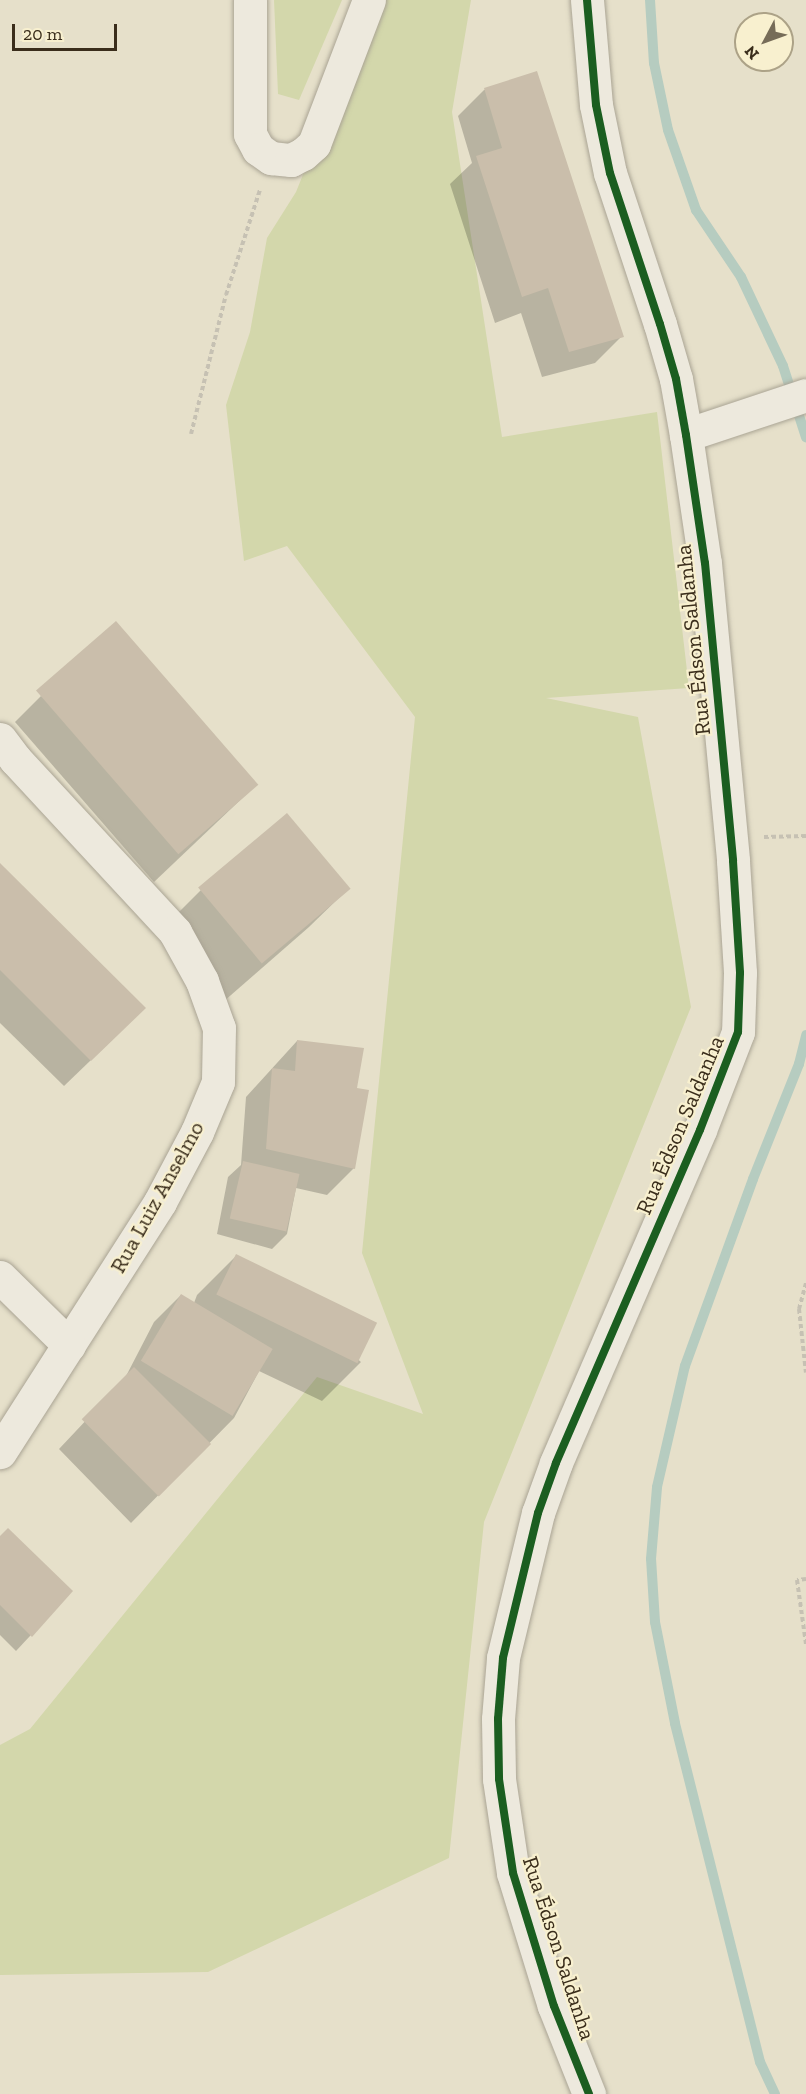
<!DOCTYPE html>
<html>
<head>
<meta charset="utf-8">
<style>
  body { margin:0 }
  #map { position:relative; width:806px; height:2094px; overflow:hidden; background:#e6e0ca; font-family:"Zilla Slab",serif }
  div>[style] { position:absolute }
  .green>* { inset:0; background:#d3d7ab }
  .shadow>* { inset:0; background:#0003 }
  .stream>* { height:10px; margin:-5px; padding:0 5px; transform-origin:5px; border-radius:5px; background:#b6ccc0 }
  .building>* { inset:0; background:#cabeab; transform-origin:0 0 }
  .path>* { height:4px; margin-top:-2px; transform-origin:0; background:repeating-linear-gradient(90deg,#c6c1b3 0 4.5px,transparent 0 7.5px) }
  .roads { filter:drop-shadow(0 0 2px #aaa494) drop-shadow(0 0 2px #aaa494) }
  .minor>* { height:33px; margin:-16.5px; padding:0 16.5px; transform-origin:16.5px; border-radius:16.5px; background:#ede9dd }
  .cycleway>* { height:8px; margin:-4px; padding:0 4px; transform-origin:4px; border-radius:4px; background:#1b5e20 }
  span { translate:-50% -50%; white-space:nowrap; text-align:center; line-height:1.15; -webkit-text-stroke:4.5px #f8f0cf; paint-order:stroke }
  .street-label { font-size:22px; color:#3a2d1b }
  .north { position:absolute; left:734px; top:12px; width:60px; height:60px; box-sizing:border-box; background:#f8f0cf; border:2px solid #aca287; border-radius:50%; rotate:229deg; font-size:16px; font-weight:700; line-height:24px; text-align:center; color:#3a2d1b }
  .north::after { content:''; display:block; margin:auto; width:21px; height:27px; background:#766c58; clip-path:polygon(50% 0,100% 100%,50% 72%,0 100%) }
  .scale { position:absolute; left:12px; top:24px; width:105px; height:27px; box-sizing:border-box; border:3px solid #3a2d1b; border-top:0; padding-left:8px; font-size:18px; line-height:21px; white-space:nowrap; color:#3a2d1b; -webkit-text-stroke:4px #f8f0cf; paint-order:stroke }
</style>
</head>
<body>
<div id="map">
  <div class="green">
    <div style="clip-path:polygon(274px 0,342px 0,299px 100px,278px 94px)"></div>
    <div style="clip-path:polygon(373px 0,471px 0,452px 112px,502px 437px,657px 412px,689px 688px,546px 698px,638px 717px,691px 1007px,484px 1522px,449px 1858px,208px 1972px,0 1975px,0 1745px,30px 1729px,317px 1377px,423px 1414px,362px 1253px,415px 717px,287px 546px,244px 561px,226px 405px,250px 332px,267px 238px,296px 192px)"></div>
  </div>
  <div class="shadow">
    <div style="clip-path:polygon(536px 73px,622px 336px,595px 363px,542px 377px,521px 313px,495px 323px,450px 184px,472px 163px,458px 116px,484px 90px)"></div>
    <div style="clip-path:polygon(41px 696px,255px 786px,154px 882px,15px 722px)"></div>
    <div style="clip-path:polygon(0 865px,117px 1035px,64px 1086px,0 1023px)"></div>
    <div style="clip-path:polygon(349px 888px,309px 927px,223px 1002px,162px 929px,201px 890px)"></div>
    <div style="clip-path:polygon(297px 1041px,356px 1089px,354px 1168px,327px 1195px,296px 1188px,287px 1234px,272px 1249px,217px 1234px,228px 1177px,241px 1165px,246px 1097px)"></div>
    <div style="clip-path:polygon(236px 1256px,361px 1362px,322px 1401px,259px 1371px,234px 1418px,131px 1523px,59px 1449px,124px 1380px,154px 1322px,181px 1295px,194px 1303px,197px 1295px)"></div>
    <div style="clip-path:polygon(0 1538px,71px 1592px,16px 1651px,0 1635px)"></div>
  </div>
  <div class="stream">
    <div style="left:650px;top:0;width:63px;rotate:86.4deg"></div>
    <div style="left:654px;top:63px;width:68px;rotate:78.2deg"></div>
    <div style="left:668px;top:130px;width:85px;rotate:70.7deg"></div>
    <div style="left:696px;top:210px;width:81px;rotate:56.1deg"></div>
    <div style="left:741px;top:277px;width:98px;rotate:64.7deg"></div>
    <div style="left:783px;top:366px;width:75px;rotate:72.1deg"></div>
    <div style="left:775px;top:2094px;width:35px;rotate:-115deg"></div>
    <div style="left:760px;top:2062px;width:349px;rotate:-104.1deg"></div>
    <div style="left:675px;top:1723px;width:103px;rotate:-101.2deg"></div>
    <div style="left:655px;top:1622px;width:63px;rotate:-93.6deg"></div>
    <div style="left:651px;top:1559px;width:72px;rotate:-85.2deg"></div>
    <div style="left:657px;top:1487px;width:124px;rotate:-77deg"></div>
    <div style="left:685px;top:1366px;width:199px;rotate:-70deg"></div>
    <div style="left:753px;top:1179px;width:124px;rotate:-68.2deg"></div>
    <div style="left:799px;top:1064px;width:30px;rotate:-76deg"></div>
  </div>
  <div class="building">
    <div style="clip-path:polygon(537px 71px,624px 337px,569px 352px,548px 288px,522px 297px,476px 156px,502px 148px,484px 88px)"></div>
    <div style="left:116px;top:621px;width:217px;height:106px;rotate:49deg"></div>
    <div style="left:287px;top:813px;width:99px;height:116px;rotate:50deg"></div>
    <div style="clip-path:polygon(0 863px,146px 1008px,91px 1061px,0 970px)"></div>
    <div style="clip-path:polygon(297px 1040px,364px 1048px,357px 1088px,369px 1090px,355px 1169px,266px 1149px,272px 1068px,295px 1071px)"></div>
    <div style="left:243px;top:1161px;width:58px;height:59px;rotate:13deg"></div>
    <div style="left:236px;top:1254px;width:157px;height:45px;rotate:26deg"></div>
    <div style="left:181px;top:1294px;width:107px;height:78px;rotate:31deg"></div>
    <div style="left:134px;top:1367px;width:109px;height:74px;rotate:45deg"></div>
    <div style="clip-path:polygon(8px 1528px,73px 1591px,32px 1637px,0 1605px,0 1536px)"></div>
  </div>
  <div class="path">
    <div style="left:191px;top:434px;width:143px;rotate:-75.9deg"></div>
    <div style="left:226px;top:295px;width:110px;rotate:-72.1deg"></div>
    <div style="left:764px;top:837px;width:42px;rotate:-1.4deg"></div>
    <div style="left:806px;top:1283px;width:27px;rotate:105deg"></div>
    <div style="left:799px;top:1309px;width:64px;rotate:83.8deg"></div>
    <div style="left:806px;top:1579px;width:9px;rotate:174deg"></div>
    <div style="left:797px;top:1580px;width:65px;rotate:82deg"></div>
  </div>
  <div class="roads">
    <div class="minor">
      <div style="left:250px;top:0;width:134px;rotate:90deg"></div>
      <div style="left:250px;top:134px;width:17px;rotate:62deg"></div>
      <div style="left:258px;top:149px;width:16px;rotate:35deg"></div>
      <div style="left:271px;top:158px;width:20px;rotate:6deg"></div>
      <div style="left:291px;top:160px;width:13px;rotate:-27deg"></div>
      <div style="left:303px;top:154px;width:15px;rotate:-42deg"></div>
      <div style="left:314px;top:144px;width:154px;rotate:-69.1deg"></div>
      <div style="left:587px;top:0;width:105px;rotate:85.1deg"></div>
      <div style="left:596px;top:105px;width:69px;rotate:78.4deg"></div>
      <div style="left:610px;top:173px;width:159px;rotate:71.7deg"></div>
      <div style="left:660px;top:324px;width:57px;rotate:73.8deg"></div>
      <div style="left:676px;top:379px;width:57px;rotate:79.9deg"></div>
      <div style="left:686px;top:435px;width:129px;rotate:81.6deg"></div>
      <div style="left:705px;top:563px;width:299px;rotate:84.6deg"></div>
      <div style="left:733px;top:861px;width:112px;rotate:86.4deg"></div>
      <div style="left:740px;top:973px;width:59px;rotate:91.9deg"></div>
      <div style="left:738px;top:1032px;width:105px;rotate:111.2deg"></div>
      <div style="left:700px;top:1130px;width:363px;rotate:113.4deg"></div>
      <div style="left:556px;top:1463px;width:53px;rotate:109.8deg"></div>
      <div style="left:538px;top:1513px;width:149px;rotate:103.6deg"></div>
      <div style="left:503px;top:1658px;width:61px;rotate:94.7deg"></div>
      <div style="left:498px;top:1719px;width:60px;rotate:89deg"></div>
      <div style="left:499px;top:1779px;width:95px;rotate:81.5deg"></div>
      <div style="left:513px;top:1873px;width:139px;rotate:72.9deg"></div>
      <div style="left:554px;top:2006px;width:95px;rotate:68.3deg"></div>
      <div style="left:686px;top:435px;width:126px;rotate:-18.4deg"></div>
      <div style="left:0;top:739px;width:25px;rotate:53deg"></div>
      <div style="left:15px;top:759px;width:236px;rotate:47.2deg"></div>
      <div style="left:175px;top:932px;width:56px;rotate:61.1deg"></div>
      <div style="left:202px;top:981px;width:50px;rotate:70.1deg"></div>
      <div style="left:219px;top:1028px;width:54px;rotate:91.1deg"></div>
      <div style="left:218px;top:1082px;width:54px;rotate:112.8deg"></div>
      <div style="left:197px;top:1132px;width:79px;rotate:117.9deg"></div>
      <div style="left:160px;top:1202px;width:297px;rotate:122.6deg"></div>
      <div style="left:0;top:1277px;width:97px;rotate:44.6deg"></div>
    </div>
  </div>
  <div class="cycleway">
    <div style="left:587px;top:0;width:105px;rotate:85.1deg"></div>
    <div style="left:596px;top:105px;width:69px;rotate:78.4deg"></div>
    <div style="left:610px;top:173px;width:159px;rotate:71.7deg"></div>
    <div style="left:660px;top:324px;width:57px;rotate:73.8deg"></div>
    <div style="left:676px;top:379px;width:57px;rotate:79.9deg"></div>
    <div style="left:686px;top:435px;width:129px;rotate:81.6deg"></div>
    <div style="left:705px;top:563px;width:299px;rotate:84.6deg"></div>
    <div style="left:733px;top:861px;width:112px;rotate:86.4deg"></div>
    <div style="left:740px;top:973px;width:59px;rotate:91.9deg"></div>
    <div style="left:738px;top:1032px;width:105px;rotate:111.2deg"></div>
    <div style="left:700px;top:1130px;width:363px;rotate:113.4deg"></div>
    <div style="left:556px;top:1463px;width:53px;rotate:109.8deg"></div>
    <div style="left:538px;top:1513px;width:149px;rotate:103.6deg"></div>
    <div style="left:503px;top:1658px;width:61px;rotate:94.7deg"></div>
    <div style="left:498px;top:1719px;width:60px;rotate:89deg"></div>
    <div style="left:499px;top:1779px;width:95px;rotate:81.5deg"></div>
    <div style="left:513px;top:1873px;width:139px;rotate:72.9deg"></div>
    <div style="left:554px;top:2006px;width:95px;rotate:68.3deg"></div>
  </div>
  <div class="street-label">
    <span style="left:693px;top:640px;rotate:-96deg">Rua Édson Saldanha</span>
    <span style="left:680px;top:1125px;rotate:-67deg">Rua Édson Saldanha</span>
    <span style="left:157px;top:1197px;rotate:-61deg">Rua Luiz Anselmo</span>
    <span style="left:559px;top:1948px;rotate:72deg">Rua Édson Saldanha</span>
  </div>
  <div class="north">N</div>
  <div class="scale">20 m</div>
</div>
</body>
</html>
